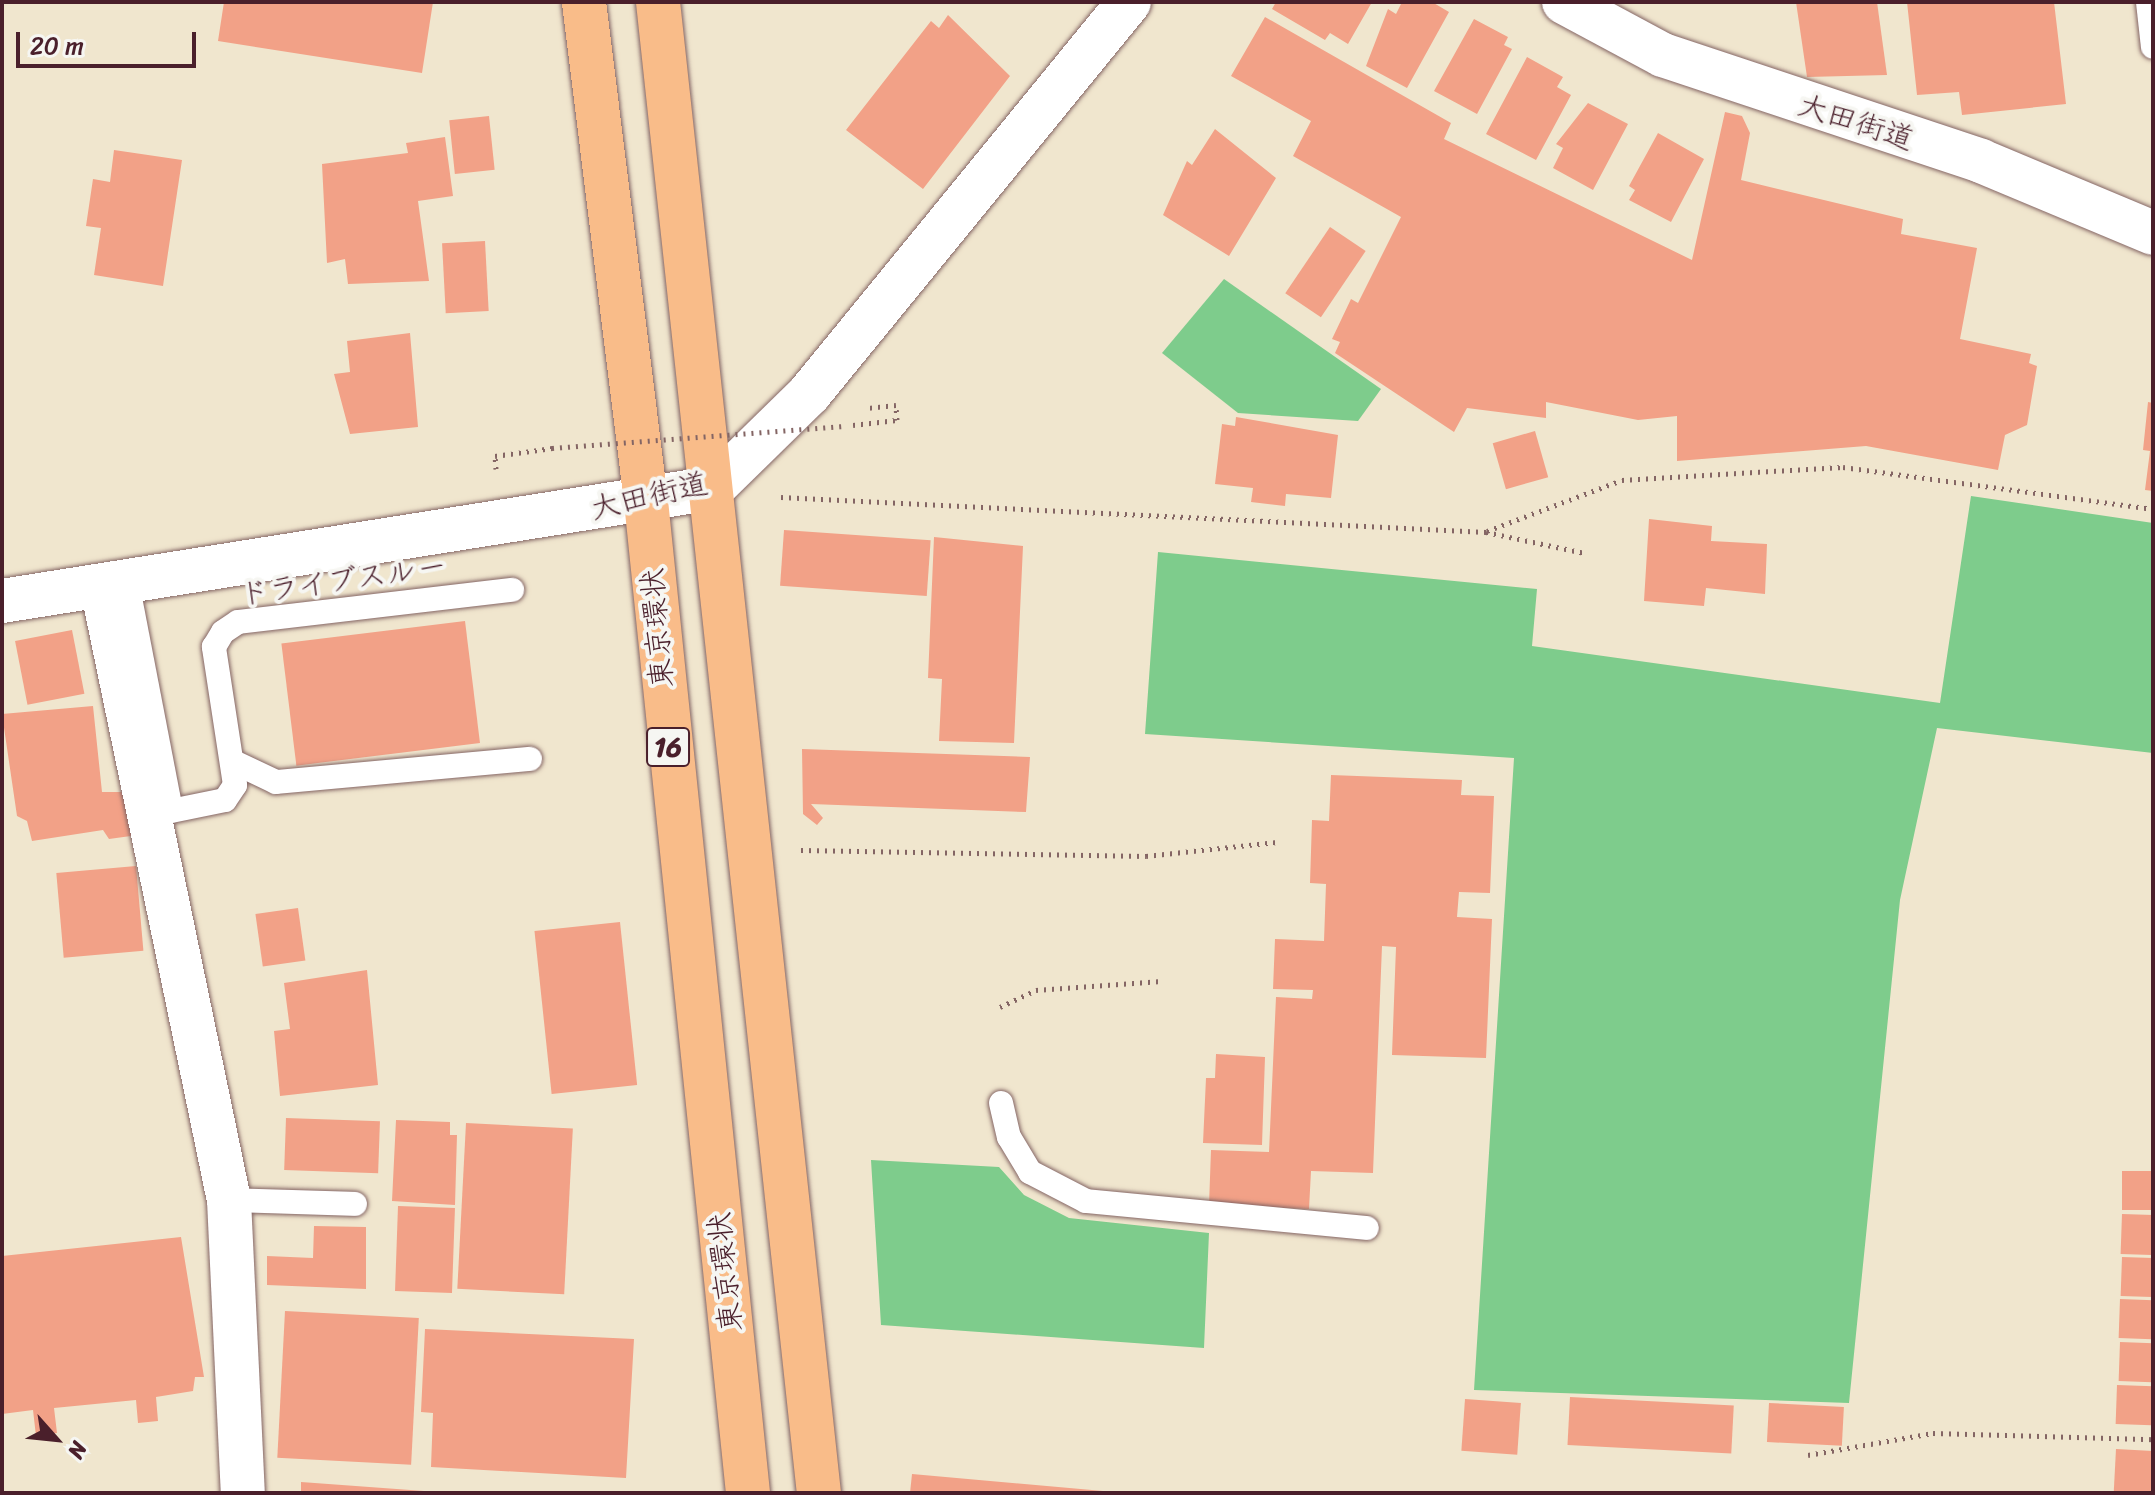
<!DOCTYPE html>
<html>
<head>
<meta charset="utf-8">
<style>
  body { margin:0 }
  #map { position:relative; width:2155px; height:1495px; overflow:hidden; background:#f0e6ce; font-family:Sriracha,"Klee One",sans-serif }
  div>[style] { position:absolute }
  .green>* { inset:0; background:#7ecc8c }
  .building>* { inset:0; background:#f2a187; transform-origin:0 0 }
  .path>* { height:5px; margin-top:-2.5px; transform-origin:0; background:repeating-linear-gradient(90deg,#846564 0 2px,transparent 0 8px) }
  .roads { filter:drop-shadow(0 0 2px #846564) drop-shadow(0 0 2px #846564) }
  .service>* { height:24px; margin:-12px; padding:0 12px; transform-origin:12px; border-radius:12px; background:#fff }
  .minor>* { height:44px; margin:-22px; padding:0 22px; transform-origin:22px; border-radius:22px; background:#fff }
  .tertiary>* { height:44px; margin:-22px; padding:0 22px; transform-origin:22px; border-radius:22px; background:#fff }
  .trunk>* { height:44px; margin:-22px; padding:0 22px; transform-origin:22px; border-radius:22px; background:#f9bc89 }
  .path-bridge>* { height:5px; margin-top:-2.5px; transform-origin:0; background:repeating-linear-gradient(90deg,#846564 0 2px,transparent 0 8px) }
  span { translate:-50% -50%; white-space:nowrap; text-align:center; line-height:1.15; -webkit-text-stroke:8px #f6f6f2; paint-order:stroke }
  .shield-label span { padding:2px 6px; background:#f6f6f2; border:2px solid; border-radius:6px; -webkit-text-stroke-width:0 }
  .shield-label { font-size:28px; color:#4a1f2b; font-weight:700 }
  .street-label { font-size:30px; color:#4a1f2b }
  .frame { position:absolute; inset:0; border:4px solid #4a1f2b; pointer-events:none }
  .north { position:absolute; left:16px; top:1399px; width:80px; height:80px; -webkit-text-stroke:6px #f6f6f2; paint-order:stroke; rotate:117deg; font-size:22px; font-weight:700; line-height:32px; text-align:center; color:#4a1f2b }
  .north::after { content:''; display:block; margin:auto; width:28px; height:36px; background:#4a1f2b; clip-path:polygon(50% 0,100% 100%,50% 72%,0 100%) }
  .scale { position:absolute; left:16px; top:32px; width:180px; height:36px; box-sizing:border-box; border:4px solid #4a1f2b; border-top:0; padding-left:10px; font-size:24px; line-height:28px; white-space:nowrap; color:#4a1f2b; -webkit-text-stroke:6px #f6f6f2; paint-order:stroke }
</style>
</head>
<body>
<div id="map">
  <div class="green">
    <div style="clip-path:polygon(1224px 279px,1381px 389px,1358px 421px,1238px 413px,1162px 353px)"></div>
    <div style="clip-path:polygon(1971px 496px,2153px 523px,2153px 753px,1937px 728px,1900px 900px,1849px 1403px,1474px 1390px,1514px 758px,1145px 734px,1158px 552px,1537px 589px,1532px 646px,1940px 703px)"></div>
    <div style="clip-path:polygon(871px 1160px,999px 1167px,1024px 1195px,1069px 1218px,1209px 1233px,1204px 1348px,881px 1325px)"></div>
  </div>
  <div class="building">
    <div style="clip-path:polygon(224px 2px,433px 2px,422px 73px,218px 41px)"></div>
    <div style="clip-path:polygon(1276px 2px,1372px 2px,1348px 44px,1330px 33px,1325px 40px,1272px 9px)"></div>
    <div style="clip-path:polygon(1402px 2px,1432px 2px,1449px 12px,1407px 88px,1366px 66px,1388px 9px,1396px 14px)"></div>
    <div style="clip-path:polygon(1796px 2px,1877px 2px,1887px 75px,1807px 77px)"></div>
    <div style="clip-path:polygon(1907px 2px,2054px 2px,2066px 104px,1962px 115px,1959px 92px,1917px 95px)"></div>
    <div style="clip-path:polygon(948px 15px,1010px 76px,923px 189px,846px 130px,931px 21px,939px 28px)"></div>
    <div style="clip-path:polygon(1265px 17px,1451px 123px,1444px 139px,1692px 260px,1725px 112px,1742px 116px,1750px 133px,1741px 180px,1903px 219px,1901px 234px,1977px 248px,1960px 339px,2031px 354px,2029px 363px,2037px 366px,2027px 425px,2005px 435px,1998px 470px,1866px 446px,1677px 461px,1677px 416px,1638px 420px,1546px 402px,1546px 418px,1467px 408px,1454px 432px,1335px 353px,1340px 342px,1332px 339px,1351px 299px,1358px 303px,1401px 217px,1293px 156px,1311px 121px,1231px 76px)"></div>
    <div style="clip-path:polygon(1474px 19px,1508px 37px,1504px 45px,1512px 49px,1477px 114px,1434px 91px)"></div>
    <div style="clip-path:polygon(1527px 57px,1563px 77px,1557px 87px,1571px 95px,1536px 160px,1486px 134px)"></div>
    <div style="clip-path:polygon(1588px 103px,1628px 124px,1593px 190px,1553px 168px,1563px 148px,1556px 144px)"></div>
    <div style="left:489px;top:116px;width:54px;height:40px;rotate:84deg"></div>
    <div style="clip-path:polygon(1215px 129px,1276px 178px,1229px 256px,1163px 215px,1187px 161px,1192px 165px)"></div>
    <div style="clip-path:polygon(1658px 133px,1704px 159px,1671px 222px,1629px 200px,1635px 190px,1629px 186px)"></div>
    <div style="clip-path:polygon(445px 137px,453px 196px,418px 201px,429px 281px,348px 284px,345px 259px,327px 263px,322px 164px,408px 153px,406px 143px)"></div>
    <div style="clip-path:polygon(114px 150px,182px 160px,163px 286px,94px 275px,101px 228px,86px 226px,93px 179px,110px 182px)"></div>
    <div style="left:1330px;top:227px;width:43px;height:80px;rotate:34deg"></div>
    <div style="left:485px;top:241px;width:70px;height:43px;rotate:87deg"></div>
    <div style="clip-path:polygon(410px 333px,418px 427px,350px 434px,334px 374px,350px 372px,347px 341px)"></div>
    <div style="clip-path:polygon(2148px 402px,2153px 403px,2153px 491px,2145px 490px,2150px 451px,2143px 450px)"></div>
    <div style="clip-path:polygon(1236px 417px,1338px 435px,1331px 498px,1286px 494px,1285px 506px,1251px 502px,1253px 488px,1215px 484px,1222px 424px,1235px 426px)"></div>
    <div style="left:1535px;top:431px;width:48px;height:44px;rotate:74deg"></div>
    <div style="clip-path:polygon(1649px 519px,1712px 526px,1711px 541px,1767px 544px,1765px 594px,1706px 588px,1704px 606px,1644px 601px)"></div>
    <div style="left:784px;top:530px;width:147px;height:56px;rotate:4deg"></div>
    <div style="clip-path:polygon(934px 537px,1023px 546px,1014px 743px,939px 741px,942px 679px,928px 678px)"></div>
    <div style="left:465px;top:621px;width:123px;height:185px;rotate:83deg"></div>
    <div style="left:72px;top:630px;width:65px;height:58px;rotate:79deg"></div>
    <div style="clip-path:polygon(93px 706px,102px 792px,123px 792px,138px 835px,109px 839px,103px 830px,32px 841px,27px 821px,17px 816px,2px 714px)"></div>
    <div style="clip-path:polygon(802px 749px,1030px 757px,1026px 812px,811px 804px,823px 818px,817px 825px,803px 814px)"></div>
    <div style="clip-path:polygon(1331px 775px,1462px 780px,1461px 795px,1494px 796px,1490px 893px,1459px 892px,1457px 917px,1492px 919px,1486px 1058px,1392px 1055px,1396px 947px,1382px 946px,1373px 1173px,1311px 1171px,1309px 1209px,1209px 1205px,1211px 1150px,1269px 1152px,1276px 997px,1312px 999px,1313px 990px,1273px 989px,1275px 939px,1324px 941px,1326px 884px,1310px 883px,1312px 820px,1329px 821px)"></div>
    <div style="left:136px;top:866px;width:85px;height:80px;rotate:85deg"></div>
    <div style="left:298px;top:908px;width:53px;height:43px;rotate:82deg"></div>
    <div style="left:620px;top:922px;width:164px;height:86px;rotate:84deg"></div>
    <div style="clip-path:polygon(367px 970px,378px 1085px,280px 1096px,274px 1031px,290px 1029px,284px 983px)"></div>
    <div style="clip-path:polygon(1216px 1054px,1265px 1057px,1262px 1145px,1203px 1143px,1206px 1078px,1215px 1078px)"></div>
    <div style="left:286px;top:1118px;width:94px;height:52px;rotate:2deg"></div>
    <div style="clip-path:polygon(396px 1120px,450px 1122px,450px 1135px,457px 1135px,455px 1205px,392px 1201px)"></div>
    <div style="left:466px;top:1123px;width:107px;height:166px;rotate:3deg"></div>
    <div style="left:2122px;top:1171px;width:31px;height:39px"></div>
    <div style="left:398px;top:1206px;width:57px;height:85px;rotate:2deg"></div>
    <div style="left:2122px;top:1214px;width:31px;height:40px;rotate:2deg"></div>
    <div style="clip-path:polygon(314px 1226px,366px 1227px,366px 1289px,267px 1285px,267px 1256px,313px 1258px)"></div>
    <div style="clip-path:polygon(181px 1237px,204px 1377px,195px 1377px,193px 1391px,156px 1397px,158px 1421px,138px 1423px,136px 1400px,54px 1408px,57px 1433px,36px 1436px,33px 1410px,2px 1414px,2px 1256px)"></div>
    <div style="left:2122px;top:1257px;width:31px;height:39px;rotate:2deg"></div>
    <div style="left:2120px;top:1299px;width:33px;height:39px;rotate:2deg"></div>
    <div style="left:285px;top:1311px;width:134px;height:147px;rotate:3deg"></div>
    <div style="clip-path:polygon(425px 1329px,634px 1339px,626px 1478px,431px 1467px,433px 1413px,421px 1412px)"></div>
    <div style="left:2120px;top:1342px;width:33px;height:39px;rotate:2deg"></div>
    <div style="left:2117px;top:1385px;width:36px;height:39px;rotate:2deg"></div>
    <div style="left:1570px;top:1397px;width:164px;height:48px;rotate:3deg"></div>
    <div style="left:1465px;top:1399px;width:56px;height:52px;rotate:4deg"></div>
    <div style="left:1769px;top:1403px;width:75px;height:39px;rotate:3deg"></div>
    <div style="left:2116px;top:1449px;width:37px;height:44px;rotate:3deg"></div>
    <div style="clip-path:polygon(912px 1474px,1103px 1491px,1103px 1493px,910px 1493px)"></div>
    <div style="clip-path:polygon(301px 1482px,424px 1491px,424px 1493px,301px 1493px)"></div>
  </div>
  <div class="path">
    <div style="left:853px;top:425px;width:44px;rotate:-6.5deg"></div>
    <div style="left:897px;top:420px;width:15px;rotate:-94deg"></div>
    <div style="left:896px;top:405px;width:30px;rotate:174deg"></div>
    <div style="left:496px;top:469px;width:13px;rotate:-94deg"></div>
    <div style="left:495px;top:456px;width:58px;rotate:-8deg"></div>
    <div style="left:781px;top:497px;width:706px;rotate:2.84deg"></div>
    <div style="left:1486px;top:532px;width:101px;rotate:12deg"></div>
    <div style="left:1487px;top:531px;width:144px;rotate:-20.7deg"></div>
    <div style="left:1622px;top:480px;width:221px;rotate:-3.4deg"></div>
    <div style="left:1843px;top:467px;width:313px;rotate:7.7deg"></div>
    <div style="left:801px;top:850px;width:345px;rotate:1deg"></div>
    <div style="left:1146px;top:856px;width:132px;rotate:-6.1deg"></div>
    <div style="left:1000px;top:1007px;width:40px;rotate:-25deg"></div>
    <div style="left:1036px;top:990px;width:126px;rotate:-4.1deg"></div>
    <div style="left:1808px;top:1455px;width:127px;rotate:-10deg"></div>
    <div style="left:1933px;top:1433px;width:220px;rotate:1.6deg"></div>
  </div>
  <div class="roads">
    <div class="service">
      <div style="left:2148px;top:2px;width:45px;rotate:83.7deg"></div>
      <div style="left:127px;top:582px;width:233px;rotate:79.1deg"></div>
      <div style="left:171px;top:811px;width:55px;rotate:-11.5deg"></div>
      <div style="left:225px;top:800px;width:18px;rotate:-56deg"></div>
      <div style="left:235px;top:785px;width:140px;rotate:-98.7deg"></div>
      <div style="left:214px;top:647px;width:17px;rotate:-59deg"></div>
      <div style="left:223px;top:632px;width:18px;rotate:-34deg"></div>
      <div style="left:238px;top:622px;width:276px;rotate:-6.7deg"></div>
      <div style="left:236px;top:763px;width:44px;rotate:25.4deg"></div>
      <div style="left:276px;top:782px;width:255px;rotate:-5.2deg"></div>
      <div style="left:1001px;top:1103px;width:35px;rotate:77deg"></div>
      <div style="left:1009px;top:1137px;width:41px;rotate:59deg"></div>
      <div style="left:1030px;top:1172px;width:63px;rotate:27.4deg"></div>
      <div style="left:1086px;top:1201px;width:282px;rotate:5.5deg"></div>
      <div style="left:229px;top:1200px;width:126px;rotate:1.8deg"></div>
    </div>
    <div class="minor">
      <div style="left:1564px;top:2px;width:112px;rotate:28.2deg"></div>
      <div style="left:1663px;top:55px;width:335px;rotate:18.4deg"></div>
      <div style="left:1981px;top:161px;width:186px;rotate:22.7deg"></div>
      <div style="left:713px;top:488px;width:134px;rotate:-44.4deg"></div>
      <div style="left:809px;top:394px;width:506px;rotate:-50.77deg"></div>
      <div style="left:102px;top:587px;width:626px;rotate:78.3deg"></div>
      <div style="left:229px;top:1200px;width:293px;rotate:87.3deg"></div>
    </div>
    <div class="tertiary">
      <div style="left:2px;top:601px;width:720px;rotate:-9.03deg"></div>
    </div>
    <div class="trunk">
      <div style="left:584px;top:2px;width:503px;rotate:82.92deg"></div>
      <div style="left:646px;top:501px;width:997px;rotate:84.13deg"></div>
      <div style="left:658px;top:2px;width:1500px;rotate:83.84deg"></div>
    </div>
  </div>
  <div class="path-bridge">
    <div style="left:552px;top:448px;width:293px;rotate:-4.3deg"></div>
  </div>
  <div class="shield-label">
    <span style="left:668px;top:747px">16</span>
  </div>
  <div class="street-label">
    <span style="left:1856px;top:122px;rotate:18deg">大田街道</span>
    <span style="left:649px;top:496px;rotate:-13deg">大田街道</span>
    <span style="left:343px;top:580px;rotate:-8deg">ドライブスルー</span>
    <span style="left:657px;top:628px;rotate:-95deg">東京環状</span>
    <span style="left:725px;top:1272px;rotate:-96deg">東京環状</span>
  </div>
  <div class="frame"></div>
  <div class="north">N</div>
  <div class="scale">20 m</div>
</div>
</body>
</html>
